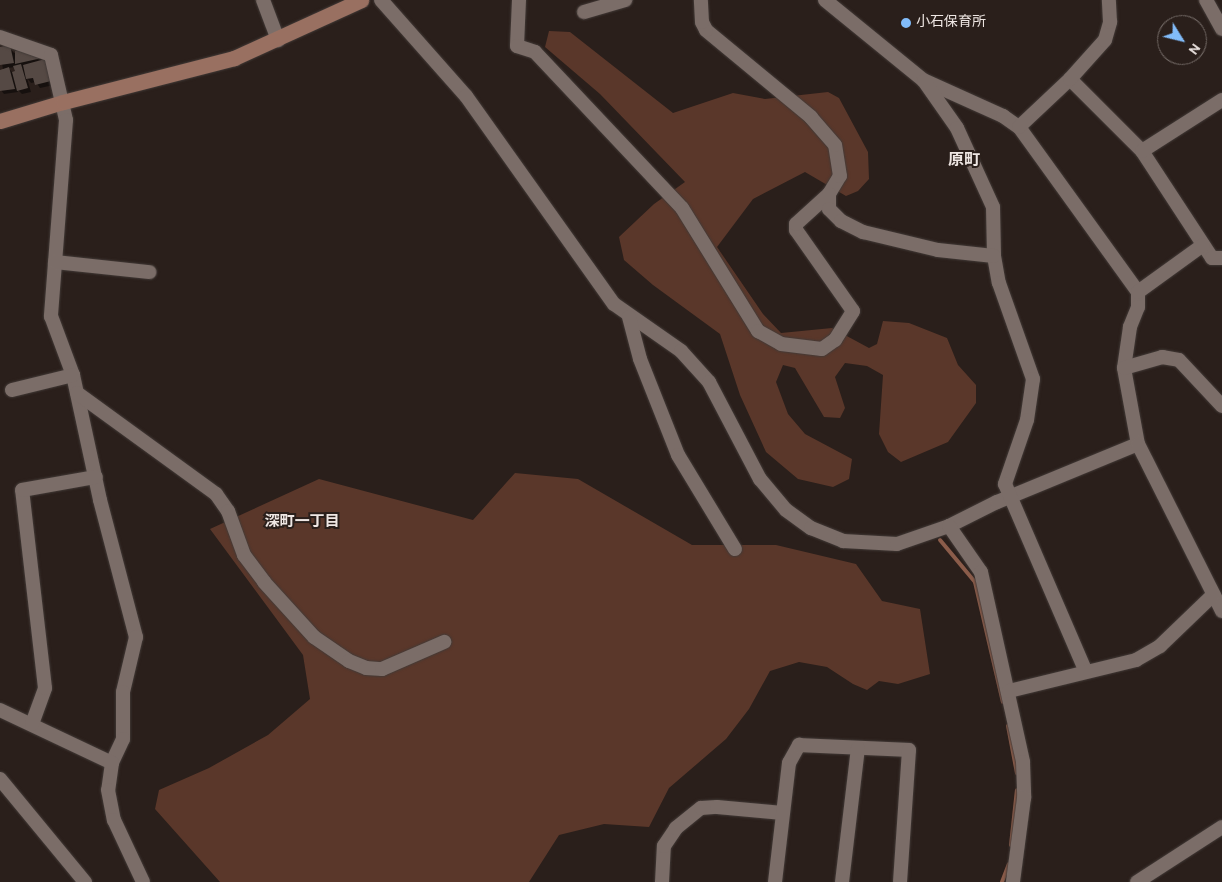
<!DOCTYPE html>
<html>
<head>
<meta charset="utf-8">
<style>
  body { margin:0 }
  #map { position:relative; width:1222px; height:882px; overflow:hidden; background:#2a1f1b; font-family:Overpass,"Noto Sans JP",sans-serif }
  div>[style] { position:absolute }
  .green>* { inset:0; background:#5a372a }
  .shadow>* { inset:0; background:#0007 }
  .stream>* { height:4px; margin:-2px; padding:0 2px; transform-origin:2px; border-radius:2px; background:#8b5c4a }
  .building>* { inset:0; background:#554944 }
  .roads { filter:drop-shadow(0 0 1px #423a37) drop-shadow(0 0 1px #423a37) }
  .street>* { height:14px; margin:-7px; padding:0 7px; transform-origin:7px; border-radius:7px; background:#7b6d68 }
  .secondary>* { height:15px; margin:-7.5px; padding:0 7.5px; transform-origin:7.5px; border-radius:7.5px; background:#997061 }
  .dots>* { width:14px; height:14px; translate:-50% -50%; box-sizing:border-box; border:2px solid #2a1f1b; border-radius:50% }
  span { translate:-50% -50%; white-space:nowrap; text-align:center; line-height:1.15; -webkit-text-stroke:4px #2a1f1b; paint-order:stroke }
  .poi-label { font-size:14px; color:#eee6e3 }
  .left { translate:0 -50%; text-align:left }
  .neighbourhood-label { font-size:15px; color:#eee6e3; font-weight:700 }
  .quarter-label { font-size:16px; color:#eee6e3; font-weight:700 }
  .north { position:absolute; left:1157px; top:15px; width:50px; height:50px; box-sizing:border-box; background:#2a1f1b; border:1px solid #786f6b; border-radius:50%; rotate:126deg; font-size:14px; font-weight:700; line-height:20px; text-align:center; color:#eee6e3 }
  .north::after { content:''; display:block; margin:auto; width:18px; height:22px; background:#82bcfa; clip-path:polygon(50% 0,100% 100%,50% 72%,0 100%) }
</style>
</head>
<body>
<div id="map">
  <div class="green">
    <div style="clip-path:polygon(549px 31px,570px 32px,673px 113px,733px 93px,765px 99px,828px 92px,839px 98px,868px 152px,869px 179px,858px 191px,846px 196px,805px 172px,753px 199px,717px 247px,763px 314px,781px 333px,832px 328px,869px 348px,877px 344px,883px 321px,909px 323px,947px 338px,958px 365px,976px 385px,976px 403px,948px 442px,901px 462px,888px 452px,879px 434px,883px 375px,867px 366px,845px 363px,835px 377px,845px 408px,840px 418px,824px 417px,795px 368px,783px 365px,776px 382px,788px 414px,805px 434px,852px 459px,849px 479px,833px 487px,798px 479px,766px 452px,740px 395px,720px 334px,653px 285px,624px 260px,619px 237px,654px 204px,685px 182px,600px 94px,545px 47px)"></div>
    <div style="clip-path:polygon(515px 473px,578px 479px,692px 545px,776px 545px,856px 564px,882px 601px,920px 609px,930px 674px,898px 684px,879px 681px,867px 690px,853px 684px,827px 667px,799px 662px,770px 671px,749px 709px,726px 739px,669px 788px,649px 827px,604px 824px,559px 835px,529px 882px,220px 882px,155px 809px,159px 790px,209px 768px,268px 735px,310px 699px,303px 655px,210px 529px,319px 479px,473px 520px)"></div>
  </div>
  <div class="shadow">
    <div style="clip-path:polygon(evenodd,9px 47px,14px 53px,23px 51px,41px 59px,54px 85px,40px 88px,36px 82px,31px 83px,27px 78px,31px 92px,22px 94px,17px 89px,18px 92px,4px 94px,0 89px,0 71px,3px 70px,0 48px,9px 47px,15px 67px,16px 71px,13px 73px,8px 68px,15px 67px)"></div>
  </div>
  <div class="stream">
    <div style="left:940px;top:540px;width:55px;rotate:50.2deg"></div>
    <div style="left:975px;top:582px;width:123px;rotate:76.9deg"></div>
    <div style="left:1008px;top:726px;width:48px;rotate:79.2deg"></div>
    <div style="left:1011px;top:845px;width:55px;rotate:-83.8deg"></div>
    <div style="left:1002px;top:882px;width:19px;rotate:-69deg"></div>
  </div>
  <div class="building">
    <div style="clip-path:polygon(10px 45px,14px 63px,0 65px,0 47px)"></div>
    <div style="clip-path:polygon(23px 49px,42px 58px,15px 64px,15px 51px)"></div>
    <div style="clip-path:polygon(45px 59px,51px 81px,35px 85px,33px 78px,26px 79px,23px 65px)"></div>
    <div style="clip-path:polygon(21px 64px,28px 88px,17px 91px,12px 72px,15px 71px,13px 66px)"></div>
    <div style="clip-path:polygon(9px 67px,15px 89px,0 91px,0 70px)"></div>
  </div>
  <div class="roads">
    <div class="street">
      <div style="left:263px;top:0;width:43px;rotate:69.4deg"></div>
      <div style="left:381px;top:0;width:128px;rotate:48.5deg"></div>
      <div style="left:466px;top:96px;width:255px;rotate:54.6deg"></div>
      <div style="left:614px;top:304px;width:82px;rotate:35deg"></div>
      <div style="left:681px;top:351px;width:42px;rotate:47.9deg"></div>
      <div style="left:709px;top:382px;width:110px;rotate:62.3deg"></div>
      <div style="left:760px;top:479px;width:40px;rotate:50deg"></div>
      <div style="left:786px;top:510px;width:31px;rotate:36deg"></div>
      <div style="left:811px;top:528px;width:35px;rotate:22deg"></div>
      <div style="left:843px;top:541px;width:54px;rotate:3.2deg"></div>
      <div style="left:897px;top:544px;width:55px;rotate:-19.1deg"></div>
      <div style="left:949px;top:526px;width:54px;rotate:-26.6deg"></div>
      <div style="left:997px;top:502px;width:152px;rotate:-22.4deg"></div>
      <div style="left:519px;top:0;width:46px;rotate:92.5deg"></div>
      <div style="left:517px;top:46px;width:19px;rotate:18deg"></div>
      <div style="left:535px;top:52px;width:214px;rotate:46.7deg"></div>
      <div style="left:682px;top:208px;width:145px;rotate:58.3deg"></div>
      <div style="left:758px;top:331px;width:26px;rotate:29deg"></div>
      <div style="left:781px;top:344px;width:41px;rotate:7deg"></div>
      <div style="left:822px;top:349px;width:16px;rotate:-35deg"></div>
      <div style="left:835px;top:340px;width:34px;rotate:-58deg"></div>
      <div style="left:853px;top:311px;width:99px;rotate:-125.1deg"></div>
      <div style="left:796px;top:230px;width:6px;rotate:-90deg"></div>
      <div style="left:796px;top:224px;width:45px;rotate:-42.3deg"></div>
      <div style="left:829px;top:194px;width:21px;rotate:-59deg"></div>
      <div style="left:840px;top:176px;width:31px;rotate:-99deg"></div>
      <div style="left:835px;top:145px;width:37px;rotate:-131deg"></div>
      <div style="left:811px;top:117px;width:136px;rotate:-140.4deg"></div>
      <div style="left:706px;top:30px;width:9px;rotate:-117deg"></div>
      <div style="left:702px;top:22px;width:22px;rotate:-93deg"></div>
      <div style="left:825px;top:0;width:127px;rotate:39.2deg"></div>
      <div style="left:923px;top:80px;width:88px;rotate:24.2deg"></div>
      <div style="left:1003px;top:116px;width:19px;rotate:35deg"></div>
      <div style="left:1019px;top:127px;width:203px;rotate:54.2deg"></div>
      <div style="left:1138px;top:292px;width:15px;rotate:90deg"></div>
      <div style="left:1138px;top:307px;width:22px;rotate:112deg"></div>
      <div style="left:1130px;top:327px;width:41px;rotate:98.3deg"></div>
      <div style="left:1124px;top:368px;width:77px;rotate:79.6deg"></div>
      <div style="left:1138px;top:444px;width:187px;rotate:63.3deg"></div>
      <div style="left:1206px;top:0;width:33px;rotate:61deg"></div>
      <div style="left:584px;top:12px;width:43px;rotate:-16.3deg"></div>
      <div style="left:0;top:37px;width:54px;rotate:19.4deg"></div>
      <div style="left:51px;top:55px;width:67px;rotate:77deg"></div>
      <div style="left:66px;top:120px;width:197px;rotate:94.4deg"></div>
      <div style="left:51px;top:316px;width:63px;rotate:69.6deg"></div>
      <div style="left:73px;top:375px;width:128px;rotate:77.8deg"></div>
      <div style="left:100px;top:500px;width:142px;rotate:75.3deg"></div>
      <div style="left:136px;top:637px;width:57px;rotate:103.3deg"></div>
      <div style="left:123px;top:692px;width:47px;rotate:90deg"></div>
      <div style="left:123px;top:739px;width:26px;rotate:115deg"></div>
      <div style="left:112px;top:763px;width:27px;rotate:98deg"></div>
      <div style="left:108px;top:790px;width:31px;rotate:79deg"></div>
      <div style="left:114px;top:820px;width:68px;rotate:64.9deg"></div>
      <div style="left:1070px;top:79px;width:102px;rotate:45deg"></div>
      <div style="left:1142px;top:151px;width:128px;rotate:56.8deg"></div>
      <div style="left:1212px;top:258px;width:10px"></div>
      <div style="left:924px;top:81px;width:57px;rotate:54.9deg"></div>
      <div style="left:957px;top:128px;width:87px;rotate:65.5deg"></div>
      <div style="left:993px;top:207px;width:49px;rotate:88.8deg"></div>
      <div style="left:994px;top:256px;width:27px;rotate:80deg"></div>
      <div style="left:999px;top:283px;width:102px;rotate:70.5deg"></div>
      <div style="left:1033px;top:379px;width:41px;rotate:98.3deg"></div>
      <div style="left:1027px;top:420px;width:68px;rotate:109deg"></div>
      <div style="left:1005px;top:484px;width:202px;rotate:66.7deg"></div>
      <div style="left:1019px;top:127px;width:70px;rotate:-43.3deg"></div>
      <div style="left:1070px;top:79px;width:52px;rotate:-48.1deg"></div>
      <div style="left:1105px;top:40px;width:19px;rotate:-74deg"></div>
      <div style="left:1110px;top:22px;width:22px;rotate:-93deg"></div>
      <div style="left:1142px;top:151px;width:95px;rotate:-32.5deg"></div>
      <div style="left:829px;top:194px;width:15px;rotate:90deg"></div>
      <div style="left:829px;top:209px;width:17px;rotate:45deg"></div>
      <div style="left:841px;top:221px;width:25px;rotate:27deg"></div>
      <div style="left:863px;top:232px;width:77px;rotate:13.5deg"></div>
      <div style="left:938px;top:250px;width:56px;rotate:6.1deg"></div>
      <div style="left:55px;top:262px;width:95px;rotate:6.1deg"></div>
      <div style="left:1138px;top:292px;width:80px;rotate:-35.9deg"></div>
      <div style="left:629px;top:317px;width:43px;rotate:75.3deg"></div>
      <div style="left:640px;top:359px;width:103px;rotate:68.4deg"></div>
      <div style="left:678px;top:455px;width:110px;rotate:58.8deg"></div>
      <div style="left:1124px;top:368px;width:40px;rotate:-16deg"></div>
      <div style="left:1162px;top:357px;width:17px;rotate:10deg"></div>
      <div style="left:1179px;top:360px;width:63px;rotate:46.9deg"></div>
      <div style="left:12px;top:390px;width:63px;rotate:-13.8deg"></div>
      <div style="left:77px;top:393px;width:172px;rotate:36deg"></div>
      <div style="left:216px;top:494px;width:21px;rotate:55deg"></div>
      <div style="left:228px;top:511px;width:47px;rotate:70deg"></div>
      <div style="left:244px;top:555px;width:34px;rotate:53deg"></div>
      <div style="left:264px;top:582px;width:74px;rotate:47.7deg"></div>
      <div style="left:314px;top:637px;width:42px;rotate:34.4deg"></div>
      <div style="left:349px;top:661px;width:18px;rotate:22deg"></div>
      <div style="left:366px;top:668px;width:16px;rotate:4deg"></div>
      <div style="left:382px;top:669px;width:68px;rotate:-23.5deg"></div>
      <div style="left:949px;top:526px;width:56px;rotate:55.2deg"></div>
      <div style="left:981px;top:572px;width:195px;rotate:77.5deg"></div>
      <div style="left:1023px;top:762px;width:36px;rotate:88deg"></div>
      <div style="left:1024px;top:798px;width:85px;rotate:97.5deg"></div>
      <div style="left:1009px;top:691px;width:131px;rotate:-13.7deg"></div>
      <div style="left:1136px;top:660px;width:28px;rotate:-30deg"></div>
      <div style="left:1160px;top:646px;width:74px;rotate:-43.9deg"></div>
      <div style="left:0;top:710px;width:124px;rotate:25.3deg"></div>
      <div style="left:32px;top:724px;width:38px;rotate:-70deg"></div>
      <div style="left:45px;top:688px;width:199px;rotate:-96.6deg"></div>
      <div style="left:22px;top:490px;width:75px;rotate:-10deg"></div>
      <div style="left:0;top:779px;width:134px;rotate:50.5deg"></div>
      <div style="left:662px;top:882px;width:36px;rotate:-87deg"></div>
      <div style="left:664px;top:846px;width:22px;rotate:-56deg"></div>
      <div style="left:676px;top:828px;width:32px;rotate:-39deg"></div>
      <div style="left:701px;top:808px;width:16px;rotate:-4deg"></div>
      <div style="left:717px;top:807px;width:66px;rotate:5.2deg"></div>
      <div style="left:775px;top:882px;width:120px;rotate:-83.3deg"></div>
      <div style="left:789px;top:763px;width:21px;rotate:-61deg"></div>
      <div style="left:799px;top:745px;width:110px;rotate:2.6deg"></div>
      <div style="left:909px;top:750px;width:132px;rotate:93.9deg"></div>
      <div style="left:842px;top:882px;width:135px;rotate:-83.2deg"></div>
      <div style="left:1137px;top:882px;width:101px;rotate:-32.9deg"></div>
    </div>
    <div class="secondary">
      <div style="left:0;top:121px;width:66px;rotate:-16.8deg"></div>
      <div style="left:63px;top:102px;width:177px;rotate:-14.4deg"></div>
      <div style="left:234px;top:58px;width:140px;rotate:-24.5deg"></div>
    </div>
  </div>
  <div class="dots">
    <div style="left:906px;top:23px;background:#82bcfa"></div>
  </div>
  <div class="poi-label">
    <span class="left" style="left:916px;top:23px">小石保育所</span>
  </div>
  <div class="neighbourhood-label">
    <span style="left:302px;top:523px">深町一丁目</span>
  </div>
  <div class="quarter-label">
    <span style="left:964px;top:161px">原町</span>
  </div>
  <div class="north">N</div>
</div>
</body>
</html>
